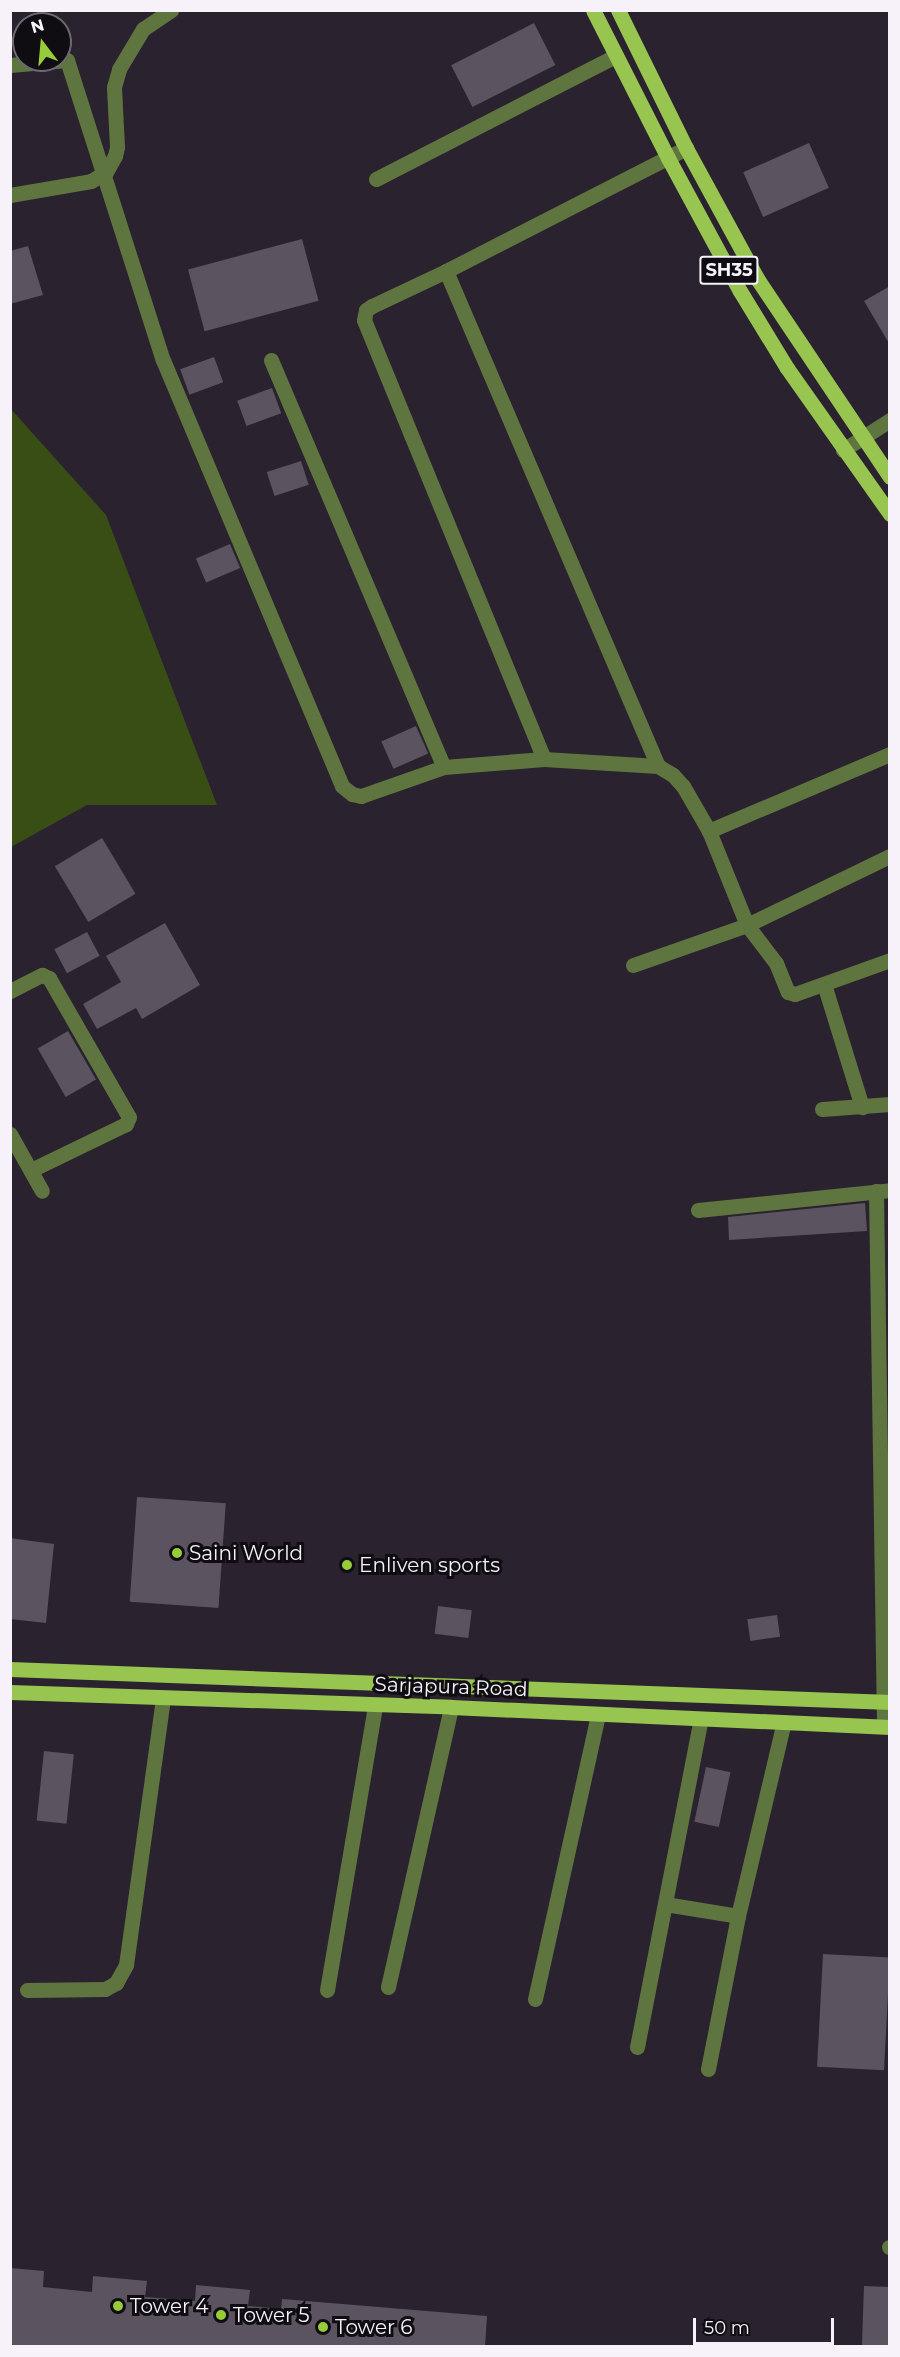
<!DOCTYPE html>
<html>
<head>
<meta charset="utf-8">
<style>
  body { margin:0 }
  #map { position:relative; width:900px; height:2357px; overflow:hidden; background:#2a222e; font-family:Montserrat,sans-serif }
  div>[style] { position:absolute }
  .green>* { inset:0; background:#394e15 }
  .building>* { inset:0; background:#5b5360; transform-origin:0 0 }
  .minor>* { height:15px; margin:-7.5px; padding:0 7.5px; transform-origin:7.5px; border-radius:7.5px; background:#5f7540 }
  .primary>* { height:15px; margin:-7.5px; padding:0 7.5px; transform-origin:7.5px; border-radius:7.5px; background:#98c550 }
  .dots>* { width:16px; height:16px; translate:-50% -50%; box-sizing:border-box; border:3px solid #100d12; border-radius:50% }
  span { translate:-50% -50%; white-space:nowrap; text-align:center; line-height:1.15; -webkit-text-stroke:6px #100d12; paint-order:stroke }
  .shield-label span { padding:2px 4px; background:#100d12; border:2px solid; border-radius:4px; -webkit-text-stroke-width:0 }
  .shield-label { font-size:18px; color:#f7f2fa; font-weight:700 }
  .poi-label { font-size:20px; color:#f7f2fa }
  .left { translate:0 -50%; text-align:left }
  .street-label { font-size:20px; color:#f7f2fa }
  .frame { position:absolute; inset:0; border:12px solid #f7f2fa; pointer-events:none }
  .north { position:absolute; left:12px; top:12px; width:60px; height:60px; box-sizing:border-box; background:#100d12; border:2px solid #6c696f; border-radius:50%; rotate:344deg; font-size:16px; font-weight:700; line-height:24px; text-align:center; color:#f7f2fa }
  .north::after { content:''; display:block; margin:auto; width:21px; height:27px; background:#97cc38; clip-path:polygon(50% 0,100% 100%,50% 72%,0 100%) }
  .scale { position:absolute; left:693px; top:2318px; width:141px; height:27px; box-sizing:border-box; border:3px solid #f7f2fa; border-top:0; padding-left:8px; font-size:18px; line-height:21px; white-space:nowrap; color:#f7f2fa; -webkit-text-stroke:4px #100d12; paint-order:stroke }
</style>
</head>
<body>
<div id="map">
  <div class="green">
    <div style="clip-path:polygon(10px 408px,106px 515px,217px 805px,87px 805px,11px 847px)"></div>
  </div>
  <div class="building">
    <div style="left:534px;top:23px;width:47px;height:93px;rotate:63deg"></div>
    <div style="left:809px;top:143px;width:49px;height:72px;rotate:66deg"></div>
    <div style="left:302px;top:239px;width:64px;height:118px;rotate:75deg"></div>
    <div style="clip-path:polygon(28px 246px,43px 295px,10px 304px,10px 251px)"></div>
    <div style="clip-path:polygon(890px 286px,890px 345px,864px 301px)"></div>
    <div style="left:214px;top:357px;width:27px;height:36px;rotate:70deg"></div>
    <div style="left:272px;top:388px;width:27px;height:37px;rotate:70deg"></div>
    <div style="left:301px;top:461px;width:25px;height:36px;rotate:72deg"></div>
    <div style="left:230px;top:544px;width:26px;height:37px;rotate:67deg"></div>
    <div style="left:416px;top:726px;width:30px;height:38px;rotate:66deg"></div>
    <div style="left:102px;top:838px;width:65px;height:55px;rotate:59deg"></div>
    <div style="clip-path:polygon(165px 923px,200px 985px,142px 1019px,136px 1008px,97px 1029px,83px 1004px,121px 982px,106px 956px)"></div>
    <div style="left:87px;top:932px;width:27px;height:37px;rotate:62deg"></div>
    <div style="left:68px;top:1031px;width:56px;height:35px;rotate:60deg"></div>
    <div style="clip-path:polygon(865px 1203px,867px 1231px,729px 1240px,728px 1217px)"></div>
    <div style="left:137px;top:1497px;width:89px;height:105px;rotate:4deg"></div>
    <div style="clip-path:polygon(10px 1538px,54px 1544px,46px 1623px,10px 1619px)"></div>
    <div style="left:438px;top:1606px;width:34px;height:28px;rotate:7deg"></div>
    <div style="left:777px;top:1615px;width:22px;height:30px;rotate:82deg"></div>
    <div style="left:44px;top:1751px;width:30px;height:70px;rotate:6deg"></div>
    <div style="left:706px;top:1767px;width:25px;height:56px;rotate:12deg"></div>
    <div style="left:823px;top:1954px;width:67px;height:113px;rotate:3deg"></div>
    <div style="clip-path:polygon(10px 2268px,44px 2271px,43px 2287px,92px 2292px,93px 2276px,147px 2281px,145px 2297px,195px 2301px,196px 2285px,250px 2290px,248px 2306px,281px 2309px,282px 2299px,487px 2316px,485px 2346px,10px 2346px)"></div>
    <div style="left:864px;top:2286px;width:26px;height:60px;rotate:2deg"></div>
  </div>
  <div class="minor">
    <div style="left:10px;top:65px;width:57px;rotate:-5deg"></div>
    <div style="left:67px;top:60px;width:315px;rotate:72.3deg"></div>
    <div style="left:163px;top:360px;width:462px;rotate:67.2deg"></div>
    <div style="left:342px;top:786px;width:13px;rotate:39deg"></div>
    <div style="left:352px;top:794px;width:9px;rotate:13deg"></div>
    <div style="left:361px;top:796px;width:88px;rotate:-19.3deg"></div>
    <div style="left:444px;top:767px;width:100px;rotate:-4.6deg"></div>
    <div style="left:544px;top:759px;width:114px;rotate:3.5deg"></div>
    <div style="left:658px;top:766px;width:17px;rotate:31deg"></div>
    <div style="left:673px;top:775px;width:15px;rotate:48deg"></div>
    <div style="left:683px;top:786px;width:52px;rotate:60deg"></div>
    <div style="left:376px;top:179px;width:269px;rotate:-27.2deg"></div>
    <div style="left:10px;top:195px;width:82px;rotate:-9.8deg"></div>
    <div style="left:91px;top:181px;width:17px;rotate:-31deg"></div>
    <div style="left:106px;top:172px;width:18px;rotate:-61deg"></div>
    <div style="left:115px;top:156px;width:9px;rotate:-77deg"></div>
    <div style="left:117px;top:147px;width:60px;rotate:-92.9deg"></div>
    <div style="left:114px;top:87px;width:19px;rotate:-74deg"></div>
    <div style="left:119px;top:69px;width:47px;rotate:-59deg"></div>
    <div style="left:143px;top:29px;width:34px;rotate:-34deg"></div>
    <div style="left:446px;top:271px;width:270px;rotate:-27.1deg"></div>
    <div style="left:271px;top:360px;width:442px;rotate:67deg"></div>
    <div style="left:843px;top:450px;width:56px;rotate:-32.6deg"></div>
    <div style="left:890px;top:754px;width:197px;rotate:157deg"></div>
    <div style="left:709px;top:831px;width:101px;rotate:68deg"></div>
    <div style="left:747px;top:925px;width:48px;rotate:52.7deg"></div>
    <div style="left:776px;top:963px;width:31px;rotate:68deg"></div>
    <div style="left:788px;top:992px;width:7px;rotate:16deg"></div>
    <div style="left:795px;top:994px;width:101px;rotate:-19.7deg"></div>
    <div style="left:544px;top:759px;width:474px;rotate:-112.3deg"></div>
    <div style="left:364px;top:320px;width:10px;rotate:-79deg"></div>
    <div style="left:366px;top:310px;width:7px;rotate:-34deg"></div>
    <div style="left:372px;top:306px;width:82px;rotate:-25.3deg"></div>
    <div style="left:446px;top:271px;width:538px;rotate:66.82deg"></div>
    <div style="left:633px;top:965px;width:121px;rotate:-19.3deg"></div>
    <div style="left:747px;top:925px;width:159px;rotate:-25.8deg"></div>
    <div style="left:824px;top:984px;width:129px;rotate:72.8deg"></div>
    <div style="left:10px;top:991px;width:36px;rotate:-27deg"></div>
    <div style="left:42px;top:975px;width:8px;rotate:23deg"></div>
    <div style="left:49px;top:978px;width:160px;rotate:60.1deg"></div>
    <div style="left:129px;top:1117px;width:8px;rotate:113deg"></div>
    <div style="left:126px;top:1124px;width:106px;rotate:154.2deg"></div>
    <div style="left:822px;top:1109px;width:68px;rotate:-4.2deg"></div>
    <div style="left:10px;top:1134px;width:65px;rotate:60.7deg"></div>
    <div style="left:876px;top:1191px;width:535px;rotate:89.14deg"></div>
    <div style="left:698px;top:1210px;width:193px;rotate:-5.9deg"></div>
    <div style="left:665px;top:1904px;width:74px;rotate:9.3deg"></div>
    <div style="left:388px;top:1987px;width:287px;rotate:-77.3deg"></div>
    <div style="left:27px;top:1990px;width:78px;rotate:-0.7deg"></div>
    <div style="left:105px;top:1989px;width:13px;rotate:-29deg"></div>
    <div style="left:116px;top:1983px;width:21px;rotate:-61deg"></div>
    <div style="left:126px;top:1965px;width:270px;rotate:-82.1deg"></div>
    <div style="left:327px;top:1990px;width:289px;rotate:-80.4deg"></div>
    <div style="left:535px;top:1999px;width:292px;rotate:-77.5deg"></div>
    <div style="left:637px;top:2047px;width:334px;rotate:-79deg"></div>
    <div style="left:708px;top:2069px;width:156px;rotate:-78.9deg"></div>
    <div style="left:738px;top:1916px;width:199px;rotate:-76.7deg"></div>
    <div style="left:889px;top:2247px;width:1px"></div>
  </div>
  <div class="primary">
    <div style="left:593px;top:10px;width:166px;rotate:63.1deg"></div>
    <div style="left:668px;top:158px;width:151px;rotate:61.6deg"></div>
    <div style="left:740px;top:291px;width:90px;rotate:58.6deg"></div>
    <div style="left:787px;top:368px;width:179px;rotate:54.8deg"></div>
    <div style="left:618px;top:10px;width:154px;rotate:63.8deg"></div>
    <div style="left:686px;top:148px;width:150px;rotate:61.4deg"></div>
    <div style="left:758px;top:280px;width:237px;rotate:56.2deg"></div>
    <div style="left:10px;top:1669px;width:881px;rotate:2.15deg"></div>
    <div style="left:10px;top:1692px;width:441px;rotate:1.9deg"></div>
    <div style="left:451px;top:1707px;width:439px;rotate:2.6deg"></div>
  </div>
  <div class="dots">
    <div style="left:177px;top:1553px;background:#97cc38"></div>
    <div style="left:347px;top:1565px;background:#97cc38"></div>
    <div style="left:118px;top:2306px;background:#97cc38"></div>
    <div style="left:221px;top:2315px;background:#97cc38"></div>
    <div style="left:323px;top:2327px;background:#97cc38"></div>
  </div>
  <div class="shield-label">
    <span style="left:729px;top:270px">SH35</span>
  </div>
  <div class="poi-label">
    <span class="left" style="left:189px;top:1553px">Saini World</span>
    <span class="left" style="left:359px;top:1565px">Enliven sports</span>
    <span class="left" style="left:130px;top:2306px">Tower 4</span>
    <span class="left" style="left:233px;top:2315px">Tower 5</span>
    <span class="left" style="left:335px;top:2327px">Tower 6</span>
  </div>
  <div class="street-label">
    <span style="left:451px;top:1687px;rotate:2deg">Sarjapura Road</span>
  </div>
  <div class="frame"></div>
  <div class="north">N</div>
  <div class="scale">50 m</div>
</div>
</body>
</html>
